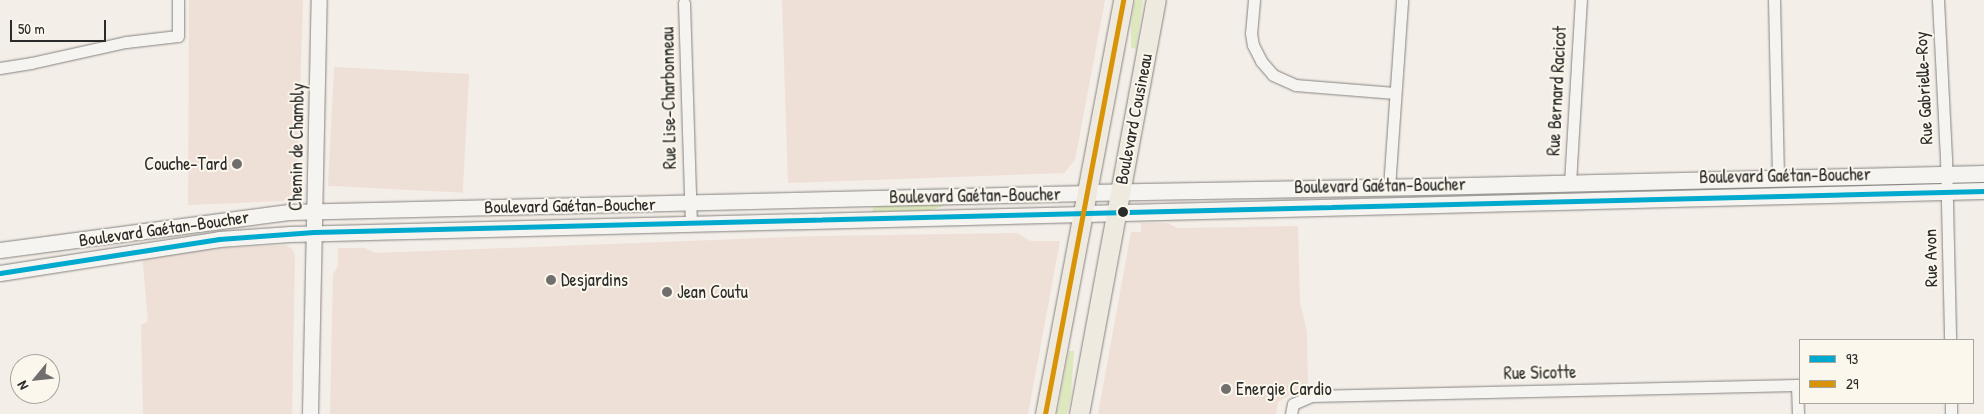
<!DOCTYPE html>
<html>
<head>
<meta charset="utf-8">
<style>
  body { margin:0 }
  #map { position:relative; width:1984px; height:414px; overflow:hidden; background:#f4eee8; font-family:"Patrick Hand",sans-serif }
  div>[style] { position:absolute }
  .built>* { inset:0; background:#efe0d7; transform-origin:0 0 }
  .green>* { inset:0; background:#dde8bd }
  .roads { filter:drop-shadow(0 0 1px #858380) drop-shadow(0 0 1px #858380) }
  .minor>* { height:11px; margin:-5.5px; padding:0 5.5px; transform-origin:5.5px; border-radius:5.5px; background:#f6f4f0 }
  .tertiary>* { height:15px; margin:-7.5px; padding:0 7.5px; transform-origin:7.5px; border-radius:7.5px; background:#f6f4f0 }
  .secondary>* { height:16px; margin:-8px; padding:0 8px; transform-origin:8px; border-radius:8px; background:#f6f4f0 }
  .primary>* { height:19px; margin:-9.5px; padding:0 9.5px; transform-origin:9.5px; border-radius:9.5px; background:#efeae0 }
  .bus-1>* { height:5px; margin:-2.5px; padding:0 2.5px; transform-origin:2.5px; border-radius:2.5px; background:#00a9ce }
  .bus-2>* { height:5px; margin:-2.5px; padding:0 2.5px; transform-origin:2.5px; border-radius:2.5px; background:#d89406 }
  .dots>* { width:14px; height:14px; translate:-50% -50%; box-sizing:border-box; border:2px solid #fbf7ec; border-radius:50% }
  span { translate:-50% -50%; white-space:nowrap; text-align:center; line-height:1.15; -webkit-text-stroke:4px #fbf7ec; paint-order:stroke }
  .street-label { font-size:18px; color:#2b2b2b }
  .poi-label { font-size:18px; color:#2b2b2b }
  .right { translate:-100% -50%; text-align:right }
  .left { translate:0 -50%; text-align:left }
  .legend { position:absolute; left:1799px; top:339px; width:175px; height:65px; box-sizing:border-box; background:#fbf7ec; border:1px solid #a8a59f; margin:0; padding:6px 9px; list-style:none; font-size:15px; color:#2b2b2b }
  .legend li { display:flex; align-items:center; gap:10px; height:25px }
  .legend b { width:25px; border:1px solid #a8a59f }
  .north { position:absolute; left:10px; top:354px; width:50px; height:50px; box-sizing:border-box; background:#fbf7ec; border:1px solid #a8a59f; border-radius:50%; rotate:242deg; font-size:14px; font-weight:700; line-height:20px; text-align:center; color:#2b2b2b }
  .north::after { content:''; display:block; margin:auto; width:18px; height:22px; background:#716f6d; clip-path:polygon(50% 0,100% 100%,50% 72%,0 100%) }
  .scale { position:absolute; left:10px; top:20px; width:96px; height:22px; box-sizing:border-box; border:2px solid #2b2b2b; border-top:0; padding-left:6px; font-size:15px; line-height:18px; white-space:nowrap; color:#2b2b2b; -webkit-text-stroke:4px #fbf7ec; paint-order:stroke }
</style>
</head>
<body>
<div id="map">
  <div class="built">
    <div style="clip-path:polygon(189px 0,303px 0,297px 184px,291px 195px,283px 201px,188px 205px)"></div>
    <div style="clip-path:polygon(782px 0,1105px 0,1075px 160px,1064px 173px,788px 183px)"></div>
    <div style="left:469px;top:74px;width:119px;height:135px;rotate:93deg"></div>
    <div style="clip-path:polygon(1141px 223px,1168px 223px,1177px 228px,1298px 226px,1300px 302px,1307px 332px,1308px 385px,1278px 402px,1276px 414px,1098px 414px,1131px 232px,1141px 232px)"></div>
    <div style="clip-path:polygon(1017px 233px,1031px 241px,1060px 241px,1028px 414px,330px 414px,333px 274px,338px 266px,338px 248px,365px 248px,375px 253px,817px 236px)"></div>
    <div style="clip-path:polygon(286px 245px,292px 249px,295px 255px,292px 414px,143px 414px,141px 325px,148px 321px,142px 254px,189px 249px)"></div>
  </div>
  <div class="green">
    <div style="clip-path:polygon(1135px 0,1143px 0,1136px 49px,1131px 48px,1131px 25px)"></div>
    <div style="clip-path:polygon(944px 203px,944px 206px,931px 210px,872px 212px,874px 205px)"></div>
    <div style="clip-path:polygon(1069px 351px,1074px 351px,1071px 395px,1067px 414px,1057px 414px)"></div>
  </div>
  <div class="roads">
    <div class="minor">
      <div style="left:1254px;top:0;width:33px;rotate:95deg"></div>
      <div style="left:1251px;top:33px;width:12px;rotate:81deg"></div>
      <div style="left:1253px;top:45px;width:18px;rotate:63deg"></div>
      <div style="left:1261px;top:61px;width:18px;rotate:49deg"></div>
      <div style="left:1273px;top:75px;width:24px;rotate:24deg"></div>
      <div style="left:1295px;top:85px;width:100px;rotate:4.6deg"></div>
      <div style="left:1774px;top:0;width:178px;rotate:88.7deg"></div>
      <div style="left:1938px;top:0;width:158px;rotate:87.1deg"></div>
      <div style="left:1946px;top:158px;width:182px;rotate:88.7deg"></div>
      <div style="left:684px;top:3px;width:220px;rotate:88.2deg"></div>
      <div style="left:0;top:68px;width:31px;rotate:-9deg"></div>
      <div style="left:31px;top:63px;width:97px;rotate:-12.5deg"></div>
      <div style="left:126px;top:42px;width:52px;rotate:-6.6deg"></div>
      <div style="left:178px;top:36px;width:36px;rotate:-90deg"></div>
      <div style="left:1570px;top:183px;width:183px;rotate:-86.6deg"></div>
      <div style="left:1389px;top:188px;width:188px;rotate:-86deg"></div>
      <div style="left:1797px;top:385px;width:29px;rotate:88deg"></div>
      <div style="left:1951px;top:403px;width:11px;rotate:90deg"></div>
      <div style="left:1291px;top:414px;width:10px;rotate:-79deg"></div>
      <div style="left:1293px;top:404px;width:20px;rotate:-24deg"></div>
      <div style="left:1311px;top:396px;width:489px;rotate:-1.3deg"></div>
    </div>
    <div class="tertiary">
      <div style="left:0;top:250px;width:291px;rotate:-7.5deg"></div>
      <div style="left:289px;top:212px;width:799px;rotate:-1.36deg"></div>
      <div style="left:0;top:273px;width:222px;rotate:-8.8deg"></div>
      <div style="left:219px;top:239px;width:71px;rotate:-4deg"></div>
      <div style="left:290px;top:234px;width:794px;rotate:-1.44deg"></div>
      <div style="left:310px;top:414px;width:414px;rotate:-88.8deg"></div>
    </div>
    <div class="secondary">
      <div style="left:1088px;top:193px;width:338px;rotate:-1deg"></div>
      <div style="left:1426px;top:187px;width:558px;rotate:-1.33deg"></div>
      <div style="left:1084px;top:214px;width:900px;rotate:-1.46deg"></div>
    </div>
    <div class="primary">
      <div style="left:1045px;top:414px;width:421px;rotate:-79.3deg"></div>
      <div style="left:1079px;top:414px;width:421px;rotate:-79.5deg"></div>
    </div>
  </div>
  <div class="bus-1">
    <div style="left:0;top:273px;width:222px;rotate:-8.8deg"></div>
    <div style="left:219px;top:239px;width:95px;rotate:-4.2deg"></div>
    <div style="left:314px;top:232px;width:1671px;rotate:-1.41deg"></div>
  </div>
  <div class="bus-2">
    <div style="left:1045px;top:414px;width:421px;rotate:-79.3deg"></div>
  </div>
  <div class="dots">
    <div style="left:237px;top:164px;background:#716f6d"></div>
    <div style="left:1123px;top:212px;background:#2b2b2b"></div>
    <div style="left:551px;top:280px;background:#716f6d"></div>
    <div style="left:667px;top:292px;background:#716f6d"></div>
    <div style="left:1226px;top:389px;background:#716f6d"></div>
  </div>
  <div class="street-label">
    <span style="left:1924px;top:88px;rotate:-93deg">Rue Gabrielle-Roy</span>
    <span style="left:1557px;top:91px;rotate:-87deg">Rue Bernard Racicot</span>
    <span style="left:669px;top:98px;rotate:-91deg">Rue Lise-Charbonneau</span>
    <span style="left:1134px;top:119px;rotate:-79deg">Boulevard Cousineau</span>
    <span style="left:297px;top:147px;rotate:-89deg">Chemin de Chambly</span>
    <span style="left:1785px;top:176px;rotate:-1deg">Boulevard Gaétan-Boucher</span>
    <span style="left:1380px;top:186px;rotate:-1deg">Boulevard Gaétan-Boucher</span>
    <span style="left:975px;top:196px;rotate:-1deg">Boulevard Gaétan-Boucher</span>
    <span style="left:570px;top:206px;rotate:-1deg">Boulevard Gaétan-Boucher</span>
    <span style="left:164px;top:229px;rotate:-8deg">Boulevard Gaétan-Boucher</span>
    <span style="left:1931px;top:258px;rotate:-91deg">Rue Avon</span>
    <span style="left:1540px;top:373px;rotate:-1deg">Rue Sicotte</span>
  </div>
  <div class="poi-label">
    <span class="right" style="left:227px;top:164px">Couche-Tard</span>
    <span class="left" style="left:561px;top:280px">Desjardins</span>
    <span class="left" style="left:677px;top:292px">Jean Coutu</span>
    <span class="left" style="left:1236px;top:389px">Energie Cardio</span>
  </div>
  <ul class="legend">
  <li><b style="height:6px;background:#00a9ce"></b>93</li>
  <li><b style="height:6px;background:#d89406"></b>29</li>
  </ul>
  <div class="north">N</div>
  <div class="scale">50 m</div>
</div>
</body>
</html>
